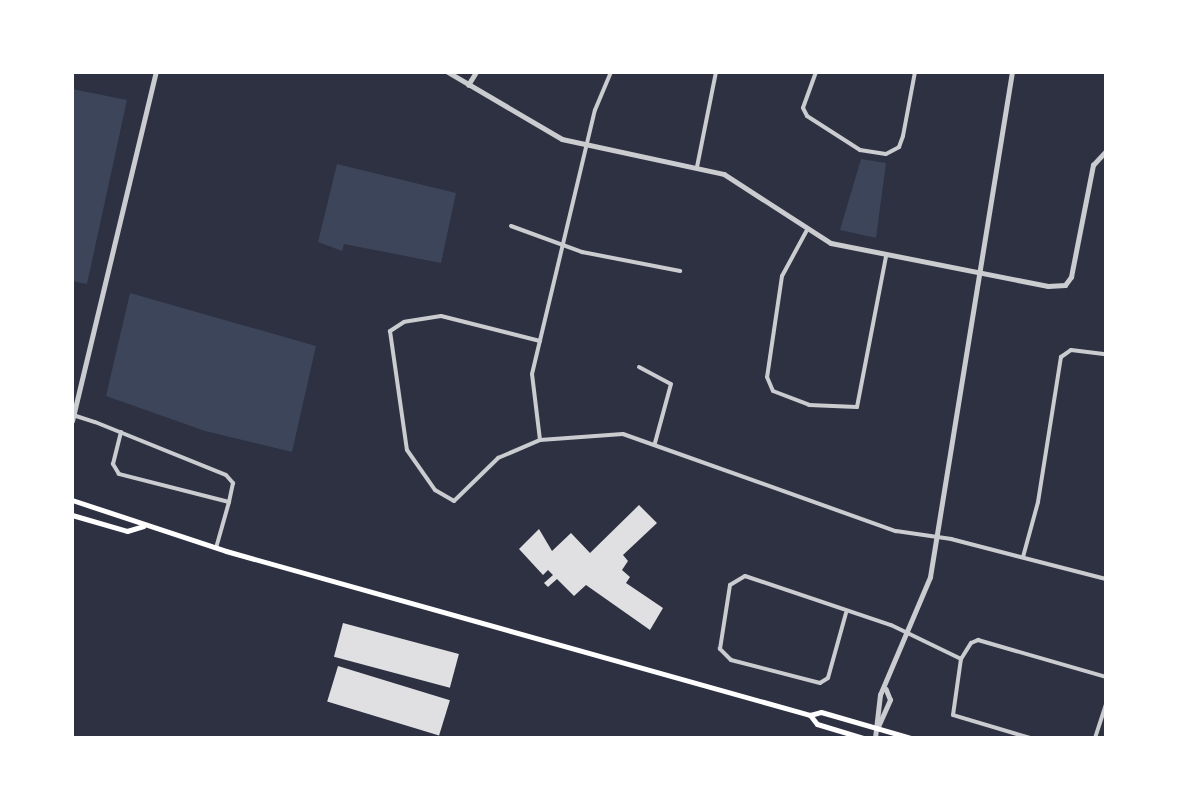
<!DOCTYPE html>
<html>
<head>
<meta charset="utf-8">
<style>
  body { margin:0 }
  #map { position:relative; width:1178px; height:810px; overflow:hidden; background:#2d3142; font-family:"Archivo Narrow",sans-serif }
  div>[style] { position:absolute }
  .green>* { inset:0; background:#3c4559 }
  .building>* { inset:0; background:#e0e0e3; transform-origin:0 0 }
  .minor>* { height:4px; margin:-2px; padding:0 2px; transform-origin:2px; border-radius:2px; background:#caccd0 }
  .tertiary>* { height:4.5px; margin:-2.25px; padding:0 2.25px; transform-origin:2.25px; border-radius:2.25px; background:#caccd0 }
  .secondary>* { height:5px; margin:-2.5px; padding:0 2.5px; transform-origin:2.5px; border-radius:2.5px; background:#fff }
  span { translate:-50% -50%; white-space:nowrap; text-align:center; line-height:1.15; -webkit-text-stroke:4.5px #fff; paint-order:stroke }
  .frame { position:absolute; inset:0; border:74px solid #fff; pointer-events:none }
</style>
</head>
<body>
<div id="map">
  <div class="green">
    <div style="clip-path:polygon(72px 89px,127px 100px,87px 284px,72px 281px)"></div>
    <div style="clip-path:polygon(861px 159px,886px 163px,876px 238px,840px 230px)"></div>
    <div style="clip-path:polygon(337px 164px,456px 193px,441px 263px,344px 244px,342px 251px,318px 242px)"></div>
    <div style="clip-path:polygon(130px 293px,316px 346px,292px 452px,205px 431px,106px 396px)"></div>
  </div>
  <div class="building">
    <div style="clip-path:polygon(639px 505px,657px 523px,623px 555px,628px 561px,622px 570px,630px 577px,626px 583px,663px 608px,650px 630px,586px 585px,574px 596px,557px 579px,548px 587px,544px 583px,553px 575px,548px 570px,543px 575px,519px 549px,539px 529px,552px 551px,571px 533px,590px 553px)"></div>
    <div style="left:343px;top:623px;width:120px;height:35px;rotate:15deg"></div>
    <div style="left:338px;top:666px;width:117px;height:37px;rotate:17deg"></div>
  </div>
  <div class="minor">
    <div style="left:816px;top:72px;width:38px;rotate:110deg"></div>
    <div style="left:803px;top:108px;width:9px;rotate:63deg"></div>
    <div style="left:807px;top:116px;width:63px;rotate:32.7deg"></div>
    <div style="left:860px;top:150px;width:26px;rotate:9deg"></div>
    <div style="left:886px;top:154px;width:15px;rotate:-28deg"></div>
    <div style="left:899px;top:147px;width:12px;rotate:-70deg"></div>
    <div style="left:903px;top:136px;width:65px;rotate:-79.4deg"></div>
    <div style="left:697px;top:167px;width:97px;rotate:-78.7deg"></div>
    <div style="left:511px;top:226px;width:76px;rotate:20.1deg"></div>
    <div style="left:582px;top:252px;width:100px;rotate:11deg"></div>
    <div style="left:807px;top:230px;width:52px;rotate:118.5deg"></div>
    <div style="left:782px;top:276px;width:102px;rotate:98.4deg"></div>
    <div style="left:767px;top:377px;width:15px;rotate:67deg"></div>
    <div style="left:773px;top:391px;width:39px;rotate:21deg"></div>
    <div style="left:809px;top:405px;width:48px;rotate:2.4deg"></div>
    <div style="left:857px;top:407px;width:154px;rotate:-79.1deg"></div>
    <div style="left:540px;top:341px;width:102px;rotate:-165.8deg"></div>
    <div style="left:441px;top:316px;width:37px;rotate:171deg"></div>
    <div style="left:404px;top:322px;width:17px;rotate:147deg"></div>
    <div style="left:390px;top:331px;width:120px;rotate:81.9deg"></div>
    <div style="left:407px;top:450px;width:49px;rotate:55deg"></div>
    <div style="left:435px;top:490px;width:22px;rotate:30deg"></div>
    <div style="left:454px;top:501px;width:62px;rotate:-44.3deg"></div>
    <div style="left:498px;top:458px;width:46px;rotate:-23.2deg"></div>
    <div style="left:540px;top:440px;width:83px;rotate:-4.1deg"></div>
    <div style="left:623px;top:434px;width:290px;rotate:19.6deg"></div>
    <div style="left:896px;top:531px;width:56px;rotate:8.3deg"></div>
    <div style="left:951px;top:539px;width:160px;rotate:14.5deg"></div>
    <div style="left:639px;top:367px;width:36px;rotate:28deg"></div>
    <div style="left:671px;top:384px;width:61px;rotate:105.2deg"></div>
    <div style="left:73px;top:415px;width:23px;rotate:18deg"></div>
    <div style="left:95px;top:422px;width:141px;rotate:22deg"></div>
    <div style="left:226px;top:475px;width:11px;rotate:49deg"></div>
    <div style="left:233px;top:483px;width:19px;rotate:102deg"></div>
    <div style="left:229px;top:502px;width:114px;rotate:-165.7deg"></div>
    <div style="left:119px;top:474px;width:12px;rotate:-121deg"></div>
    <div style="left:113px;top:464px;width:33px;rotate:-76deg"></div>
    <div style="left:540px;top:440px;width:66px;rotate:-96.9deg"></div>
    <div style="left:532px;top:374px;width:271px;rotate:-76.6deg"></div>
    <div style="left:595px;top:110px;width:41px;rotate:-67.2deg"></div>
    <div style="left:216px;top:548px;width:48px;rotate:-74.2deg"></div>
    <div style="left:1023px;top:557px;width:57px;rotate:-74.7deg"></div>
    <div style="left:1038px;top:502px;width:147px;rotate:-81deg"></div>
    <div style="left:1061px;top:357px;width:12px;rotate:-35deg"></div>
    <div style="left:1071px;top:350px;width:35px;rotate:7deg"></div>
    <div style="left:846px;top:613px;width:67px;rotate:105.5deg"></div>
    <div style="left:828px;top:678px;width:9px;rotate:148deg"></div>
    <div style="left:820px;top:683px;width:92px;rotate:-165.5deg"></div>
    <div style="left:731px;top:660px;width:16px;rotate:-135deg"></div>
    <div style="left:720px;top:649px;width:65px;rotate:-81.1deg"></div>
    <div style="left:730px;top:585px;width:17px;rotate:-31deg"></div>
    <div style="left:745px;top:576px;width:154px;rotate:18.6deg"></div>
    <div style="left:891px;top:625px;width:78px;rotate:25.9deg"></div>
    <div style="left:1030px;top:738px;width:80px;rotate:-163.4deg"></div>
    <div style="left:953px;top:715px;width:57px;rotate:-81.9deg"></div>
    <div style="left:961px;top:659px;width:19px;rotate:-58deg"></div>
    <div style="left:971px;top:643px;width:8px;rotate:-23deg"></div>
    <div style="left:978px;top:640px;width:133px;rotate:16.1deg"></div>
    <div style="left:1095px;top:738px;width:36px;rotate:-72deg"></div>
  </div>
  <div class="tertiary">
    <div style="left:448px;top:72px;width:132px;rotate:30.4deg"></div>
    <div style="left:562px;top:139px;width:166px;rotate:12.2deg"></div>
    <div style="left:724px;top:174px;width:127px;rotate:32.8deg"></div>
    <div style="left:831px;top:243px;width:221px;rotate:11.2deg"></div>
    <div style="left:1048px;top:286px;width:17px;rotate:-3deg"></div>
    <div style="left:1065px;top:285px;width:10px;rotate:-53deg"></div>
    <div style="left:1071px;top:277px;width:114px;rotate:-78.9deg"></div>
    <div style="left:1093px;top:165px;width:19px;rotate:-47deg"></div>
    <div style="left:468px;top:85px;width:15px;rotate:-58deg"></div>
    <div style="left:72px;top:421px;width:359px;rotate:-76.5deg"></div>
    <div style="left:877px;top:729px;width:32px;rotate:-66deg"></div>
    <div style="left:890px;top:700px;width:11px;rotate:-112deg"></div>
    <div style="left:875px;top:738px;width:43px;rotate:-83.4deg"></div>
    <div style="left:880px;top:695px;width:128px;rotate:-67deg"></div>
    <div style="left:930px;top:577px;width:512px;rotate:-80.78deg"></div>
  </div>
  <div class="secondary">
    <div style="left:72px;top:500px;width:162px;rotate:18.3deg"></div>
    <div style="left:226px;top:551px;width:607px;rotate:15.69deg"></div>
    <div style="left:810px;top:715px;width:11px;rotate:-15deg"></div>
    <div style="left:821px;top:712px;width:94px;rotate:16.1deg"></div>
    <div style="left:72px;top:515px;width:57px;rotate:16.2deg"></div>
    <div style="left:127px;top:531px;width:17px;rotate:-17deg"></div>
    <div style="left:810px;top:715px;width:11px;rotate:52deg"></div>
    <div style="left:817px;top:724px;width:48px;rotate:16.9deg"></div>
  </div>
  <div class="frame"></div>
</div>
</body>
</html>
